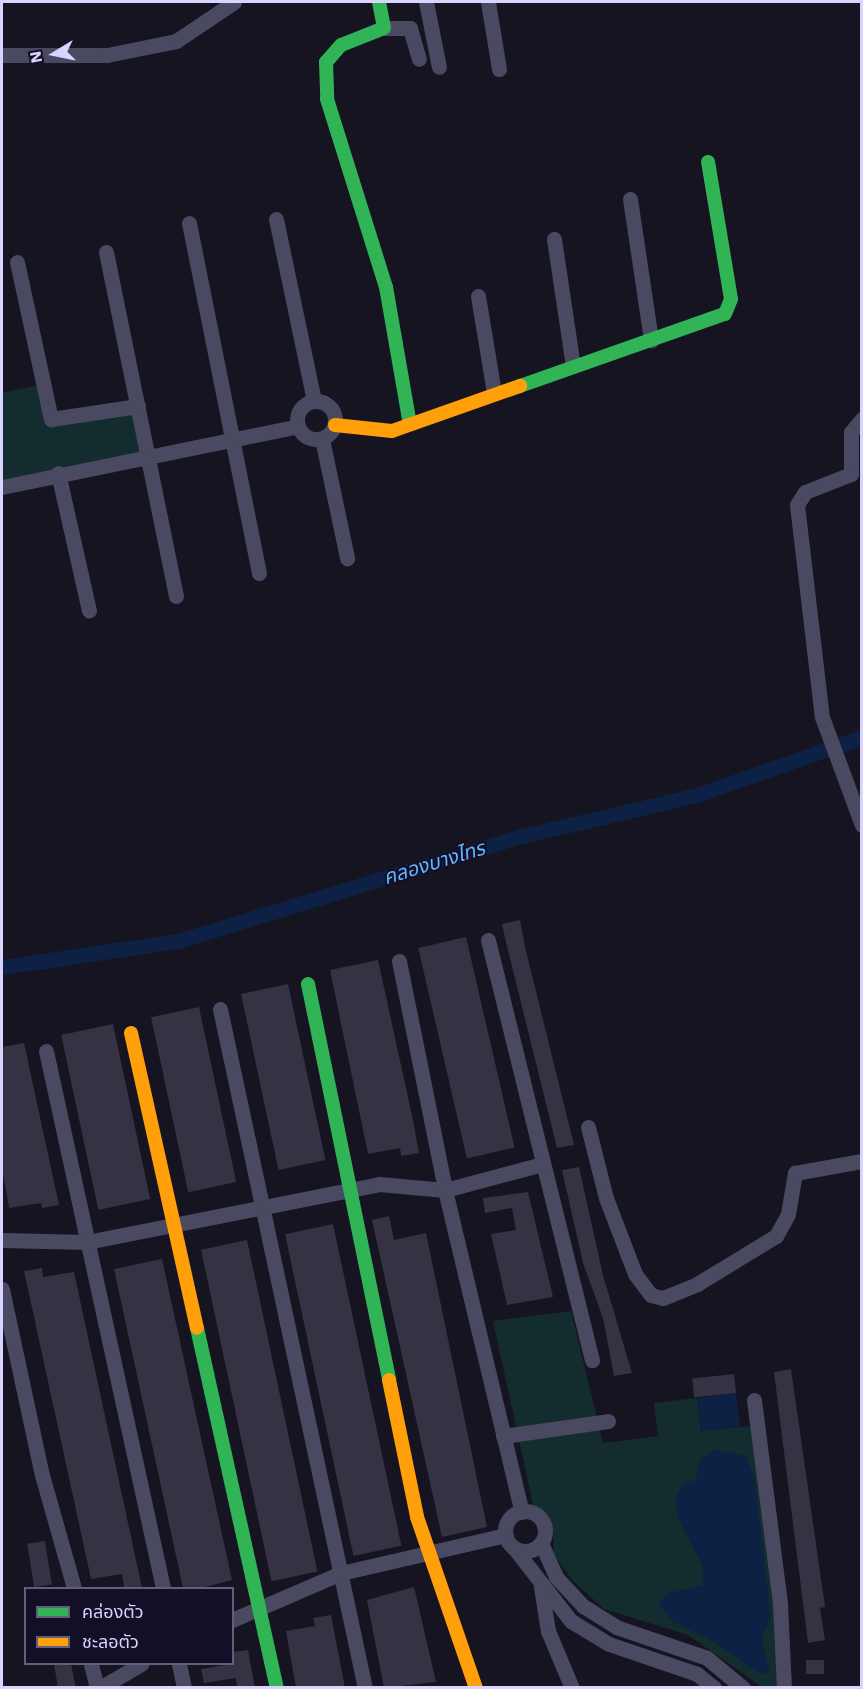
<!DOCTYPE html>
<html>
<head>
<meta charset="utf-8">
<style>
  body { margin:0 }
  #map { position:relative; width:863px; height:1689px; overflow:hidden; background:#161421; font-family:"Work Sans","Noto Sans Thai",sans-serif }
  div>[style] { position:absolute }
  .green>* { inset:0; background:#132c2d }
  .water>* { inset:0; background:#0d2144; transform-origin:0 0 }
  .canal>* { height:15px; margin:-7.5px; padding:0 7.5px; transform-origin:7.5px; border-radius:7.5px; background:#0d2144 }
  .building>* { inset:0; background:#343243; transform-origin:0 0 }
  .street>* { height:15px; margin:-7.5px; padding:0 7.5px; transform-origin:7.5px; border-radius:7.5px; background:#4a4962 }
  .street>.ring { margin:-7.5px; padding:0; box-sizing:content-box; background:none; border:15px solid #4a4962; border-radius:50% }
  .fast>* { height:14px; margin:-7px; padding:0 7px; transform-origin:7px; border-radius:7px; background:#30b455 }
  .slow>* { height:14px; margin:-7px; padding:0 7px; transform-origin:7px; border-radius:7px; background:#ff9f0a }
  span { translate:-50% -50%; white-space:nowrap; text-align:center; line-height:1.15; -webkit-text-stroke:4.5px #130f26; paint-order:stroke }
  .water-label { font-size:20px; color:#62b6ff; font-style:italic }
  .frame { position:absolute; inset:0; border:3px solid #d9d4ff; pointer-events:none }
  .legend { position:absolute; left:24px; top:1587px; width:210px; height:78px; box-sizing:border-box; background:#130f26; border:2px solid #625e7d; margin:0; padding:8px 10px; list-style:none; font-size:18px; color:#d9d4ff }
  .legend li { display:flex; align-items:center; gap:12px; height:30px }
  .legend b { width:30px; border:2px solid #625e7d }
  .north { position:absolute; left:24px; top:24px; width:60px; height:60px; -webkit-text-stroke:4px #130f26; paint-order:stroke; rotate:260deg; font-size:16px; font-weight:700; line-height:24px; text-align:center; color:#d9d4ff }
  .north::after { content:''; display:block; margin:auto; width:21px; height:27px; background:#d9d4ff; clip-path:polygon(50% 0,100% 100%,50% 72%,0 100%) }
</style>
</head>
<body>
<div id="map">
  <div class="green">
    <div style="clip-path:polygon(44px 384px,52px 420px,137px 399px,147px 456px,2px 487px,2px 393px)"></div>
    <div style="clip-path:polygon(571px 1311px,603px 1443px,658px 1436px,654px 1403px,697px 1398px,701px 1431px,752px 1426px,778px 1620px,779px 1687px,762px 1687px,688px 1635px,604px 1609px,573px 1581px,554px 1555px,553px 1531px,536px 1518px,493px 1321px)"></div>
  </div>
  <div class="water">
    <div style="left:736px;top:1393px;width:34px;height:39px;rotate:83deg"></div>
    <div style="clip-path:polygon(716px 1450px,746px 1456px,754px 1476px,771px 1617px,761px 1639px,770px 1671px,761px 1675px,711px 1640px,673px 1622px,658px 1604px,669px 1593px,703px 1585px,703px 1567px,679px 1520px,675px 1498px,685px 1483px,696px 1480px,700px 1459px)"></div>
  </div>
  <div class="canal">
    <div style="left:2px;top:967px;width:178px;rotate:-8.4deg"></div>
    <div style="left:178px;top:941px;width:356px;rotate:-17deg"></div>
    <div style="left:518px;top:837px;width:184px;rotate:-13.2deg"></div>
    <div style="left:697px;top:795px;width:175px;rotate:-19.4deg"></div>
  </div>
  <div class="building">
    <div style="clip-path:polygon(520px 920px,525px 947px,574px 1145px,557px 1148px,505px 938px,502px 924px)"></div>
    <div style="left:466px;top:937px;width:216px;height:49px;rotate:77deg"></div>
    <div style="clip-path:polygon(378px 960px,413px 1120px,419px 1153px,401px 1156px,400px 1148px,368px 1154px,330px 970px)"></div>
    <div style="left:288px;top:984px;width:180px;height:48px;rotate:78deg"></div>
    <div style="left:199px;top:1007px;width:179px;height:49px;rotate:78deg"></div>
    <div style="left:113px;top:1024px;width:179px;height:53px;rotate:78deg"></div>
    <div style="clip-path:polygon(24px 1043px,59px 1205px,42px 1208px,41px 1203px,9px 1208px,2px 1168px,2px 1047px)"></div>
    <div style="clip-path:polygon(579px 1167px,603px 1275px,632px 1373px,614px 1376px,603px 1318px,583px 1263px,562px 1170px)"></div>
    <div style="clip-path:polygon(528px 1192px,553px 1297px,507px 1305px,491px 1234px,516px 1230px,512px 1208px,485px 1213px,483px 1198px)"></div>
    <div style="clip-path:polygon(389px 1216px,394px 1240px,426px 1233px,487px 1527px,442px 1537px,372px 1220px)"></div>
    <div style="left:333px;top:1224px;width:329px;height:49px;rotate:78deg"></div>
    <div style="left:247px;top:1240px;width:339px;height:47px;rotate:78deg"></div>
    <div style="clip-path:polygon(162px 1259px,232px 1580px,201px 1588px,183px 1588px,114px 1269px)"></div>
    <div style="clip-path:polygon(42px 1268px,43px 1277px,74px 1272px,142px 1588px,124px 1588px,122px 1574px,91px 1579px,24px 1271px)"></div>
    <div style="clip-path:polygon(791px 1369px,825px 1607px,820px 1608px,825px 1640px,808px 1643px,774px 1372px)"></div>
    <div style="left:734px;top:1374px;width:19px;height:42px;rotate:84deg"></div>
    <div style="left:45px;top:1541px;width:44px;height:18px;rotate:81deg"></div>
    <div style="clip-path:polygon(414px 1587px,436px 1682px,384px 1688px,367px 1600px)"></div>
    <div style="clip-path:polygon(331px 1615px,345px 1688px,296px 1688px,286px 1631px,315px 1626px,313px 1618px)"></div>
    <div style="clip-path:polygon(248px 1650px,255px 1688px,237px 1688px,236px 1678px,204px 1683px,201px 1669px,232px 1664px,232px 1652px)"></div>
    <div style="left:806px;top:1660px;width:18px;height:14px"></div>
    <div style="clip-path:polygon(54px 1664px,71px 1664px,76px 1688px,58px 1688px)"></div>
  </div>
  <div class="street">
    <div style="left:426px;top:2px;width:66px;rotate:78.7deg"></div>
    <div style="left:488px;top:2px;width:68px;rotate:80.7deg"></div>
    <div style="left:384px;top:28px;width:26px"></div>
    <div style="left:410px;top:28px;width:32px;rotate:74deg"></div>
    <div style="left:2px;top:55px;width:105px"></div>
    <div style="left:107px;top:55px;width:70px;rotate:-11.5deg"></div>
    <div style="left:176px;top:41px;width:70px;rotate:-33.9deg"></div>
    <div style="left:630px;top:199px;width:143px;rotate:81.5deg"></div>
    <div style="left:276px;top:219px;width:186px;rotate:78.2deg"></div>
    <div style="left:189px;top:223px;width:357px;rotate:78.7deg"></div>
    <div style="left:554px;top:239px;width:128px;rotate:81.5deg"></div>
    <div style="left:106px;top:252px;width:351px;rotate:78.5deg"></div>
    <div style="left:17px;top:262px;width:161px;rotate:77.8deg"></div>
    <div style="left:51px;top:419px;width:88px;rotate:-8.5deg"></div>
    <div style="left:478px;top:296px;width:98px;rotate:80.6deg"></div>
    <div class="ring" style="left:297px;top:401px;width:23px;height:23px"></div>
    <div style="left:862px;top:419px;width:17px;rotate:130deg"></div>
    <div style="left:851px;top:432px;width:42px;rotate:90deg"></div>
    <div style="left:851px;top:474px;width:49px;rotate:158.6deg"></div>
    <div style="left:805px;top:492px;width:15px;rotate:122deg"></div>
    <div style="left:797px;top:505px;width:213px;rotate:83.3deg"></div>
    <div style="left:822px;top:717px;width:115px;rotate:69.7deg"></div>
    <div style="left:322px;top:439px;width:122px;rotate:78.1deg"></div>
    <div style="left:58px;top:473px;width:141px;rotate:77.3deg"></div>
    <div style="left:2px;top:487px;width:302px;rotate:-11.6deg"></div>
    <div style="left:488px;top:940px;width:433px;rotate:76.1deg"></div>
    <div style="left:399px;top:961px;width:234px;rotate:78.6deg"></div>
    <div style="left:445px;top:1190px;width:331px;rotate:76.6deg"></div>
    <div style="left:220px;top:1009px;width:694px;rotate:77.95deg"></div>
    <div style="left:46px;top:1051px;width:550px;rotate:77.71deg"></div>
    <div style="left:588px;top:1127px;width:73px;rotate:75.8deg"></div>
    <div style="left:606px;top:1198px;width:81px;rotate:69.1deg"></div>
    <div style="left:635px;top:1274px;width:26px;rotate:53deg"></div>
    <div style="left:651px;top:1295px;width:12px;rotate:14deg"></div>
    <div style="left:663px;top:1298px;width:37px;rotate:-22deg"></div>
    <div style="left:697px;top:1284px;width:92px;rotate:-31.3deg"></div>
    <div style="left:776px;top:1236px;width:25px;rotate:-61deg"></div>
    <div style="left:788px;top:1214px;width:42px;rotate:-80.3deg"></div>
    <div style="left:795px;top:1173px;width:68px;rotate:-10.2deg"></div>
    <div style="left:2px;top:1240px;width:85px;rotate:1.3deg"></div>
    <div style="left:87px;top:1242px;width:298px;rotate:-11.2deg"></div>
    <div style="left:379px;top:1184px;width:66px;rotate:5.2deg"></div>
    <div style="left:445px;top:1190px;width:101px;rotate:-14.9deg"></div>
    <div style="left:2px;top:1289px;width:190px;rotate:77.9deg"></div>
    <div style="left:42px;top:1475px;width:117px;rotate:74.2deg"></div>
    <div style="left:754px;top:1400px;width:206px;rotate:82.7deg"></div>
    <div style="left:780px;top:1604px;width:84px;rotate:87.3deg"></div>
    <div style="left:503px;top:1436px;width:106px;rotate:-8.1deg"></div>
    <div class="ring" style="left:505px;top:1511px;width:25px;height:25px"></div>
    <div style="left:541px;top:1543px;width:37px;rotate:66deg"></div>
    <div style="left:556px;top:1577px;width:40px;rotate:47deg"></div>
    <div style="left:583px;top:1606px;width:39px;rotate:32deg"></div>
    <div style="left:616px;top:1627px;width:96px;rotate:18.8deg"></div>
    <div style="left:707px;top:1658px;width:47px;rotate:39.8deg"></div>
    <div style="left:514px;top:1548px;width:93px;rotate:52deg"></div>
    <div style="left:571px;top:1621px;width:44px;rotate:31.2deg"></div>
    <div style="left:609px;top:1644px;width:93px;rotate:18.8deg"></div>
    <div style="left:697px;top:1674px;width:22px;rotate:39deg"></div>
    <div style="left:541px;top:1587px;width:45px;rotate:81deg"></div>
    <div style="left:548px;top:1631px;width:62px;rotate:67.2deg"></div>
    <div style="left:232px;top:1620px;width:119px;rotate:-23.3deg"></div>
    <div style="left:341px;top:1573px;width:169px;rotate:-13deg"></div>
    <div style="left:91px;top:1664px;width:25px;rotate:76deg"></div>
    <div style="left:179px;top:1664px;width:25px;rotate:78deg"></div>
    <div style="left:100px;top:1688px;width:48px;rotate:-30.3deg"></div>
  </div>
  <div class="fast">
    <div style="left:379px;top:2px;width:26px;rotate:79deg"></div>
    <div style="left:384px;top:28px;width:46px;rotate:158.4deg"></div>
    <div style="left:341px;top:45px;width:23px;rotate:131deg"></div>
    <div style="left:326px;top:62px;width:37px;rotate:88deg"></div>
    <div style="left:327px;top:99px;width:197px;rotate:72.6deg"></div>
    <div style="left:386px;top:287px;width:139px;rotate:80.1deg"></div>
    <div style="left:520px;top:386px;width:217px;rotate:-19.4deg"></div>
    <div style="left:725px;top:314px;width:16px;rotate:-68deg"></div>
    <div style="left:731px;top:299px;width:139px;rotate:-99.5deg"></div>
    <div style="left:308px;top:984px;width:404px;rotate:78.4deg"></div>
    <div style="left:197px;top:1328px;width:369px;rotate:77.5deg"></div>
  </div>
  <div class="slow">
    <div style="left:335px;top:425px;width:57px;rotate:6deg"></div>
    <div style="left:392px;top:431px;width:136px;rotate:-19.4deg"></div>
    <div style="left:131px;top:1033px;width:302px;rotate:77.4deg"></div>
    <div style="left:389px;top:1380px;width:140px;rotate:78.4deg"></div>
    <div style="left:417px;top:1517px;width:181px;rotate:71deg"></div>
  </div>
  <div class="water-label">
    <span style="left:434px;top:863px;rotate:-17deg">คลองบางไทร</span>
  </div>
  <div class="frame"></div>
  <ul class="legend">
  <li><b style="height:8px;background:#30b455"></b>คล่องตัว</li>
  <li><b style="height:8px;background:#ff9f0a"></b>ชะลอตัว</li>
  </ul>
  <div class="north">N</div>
</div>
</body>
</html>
